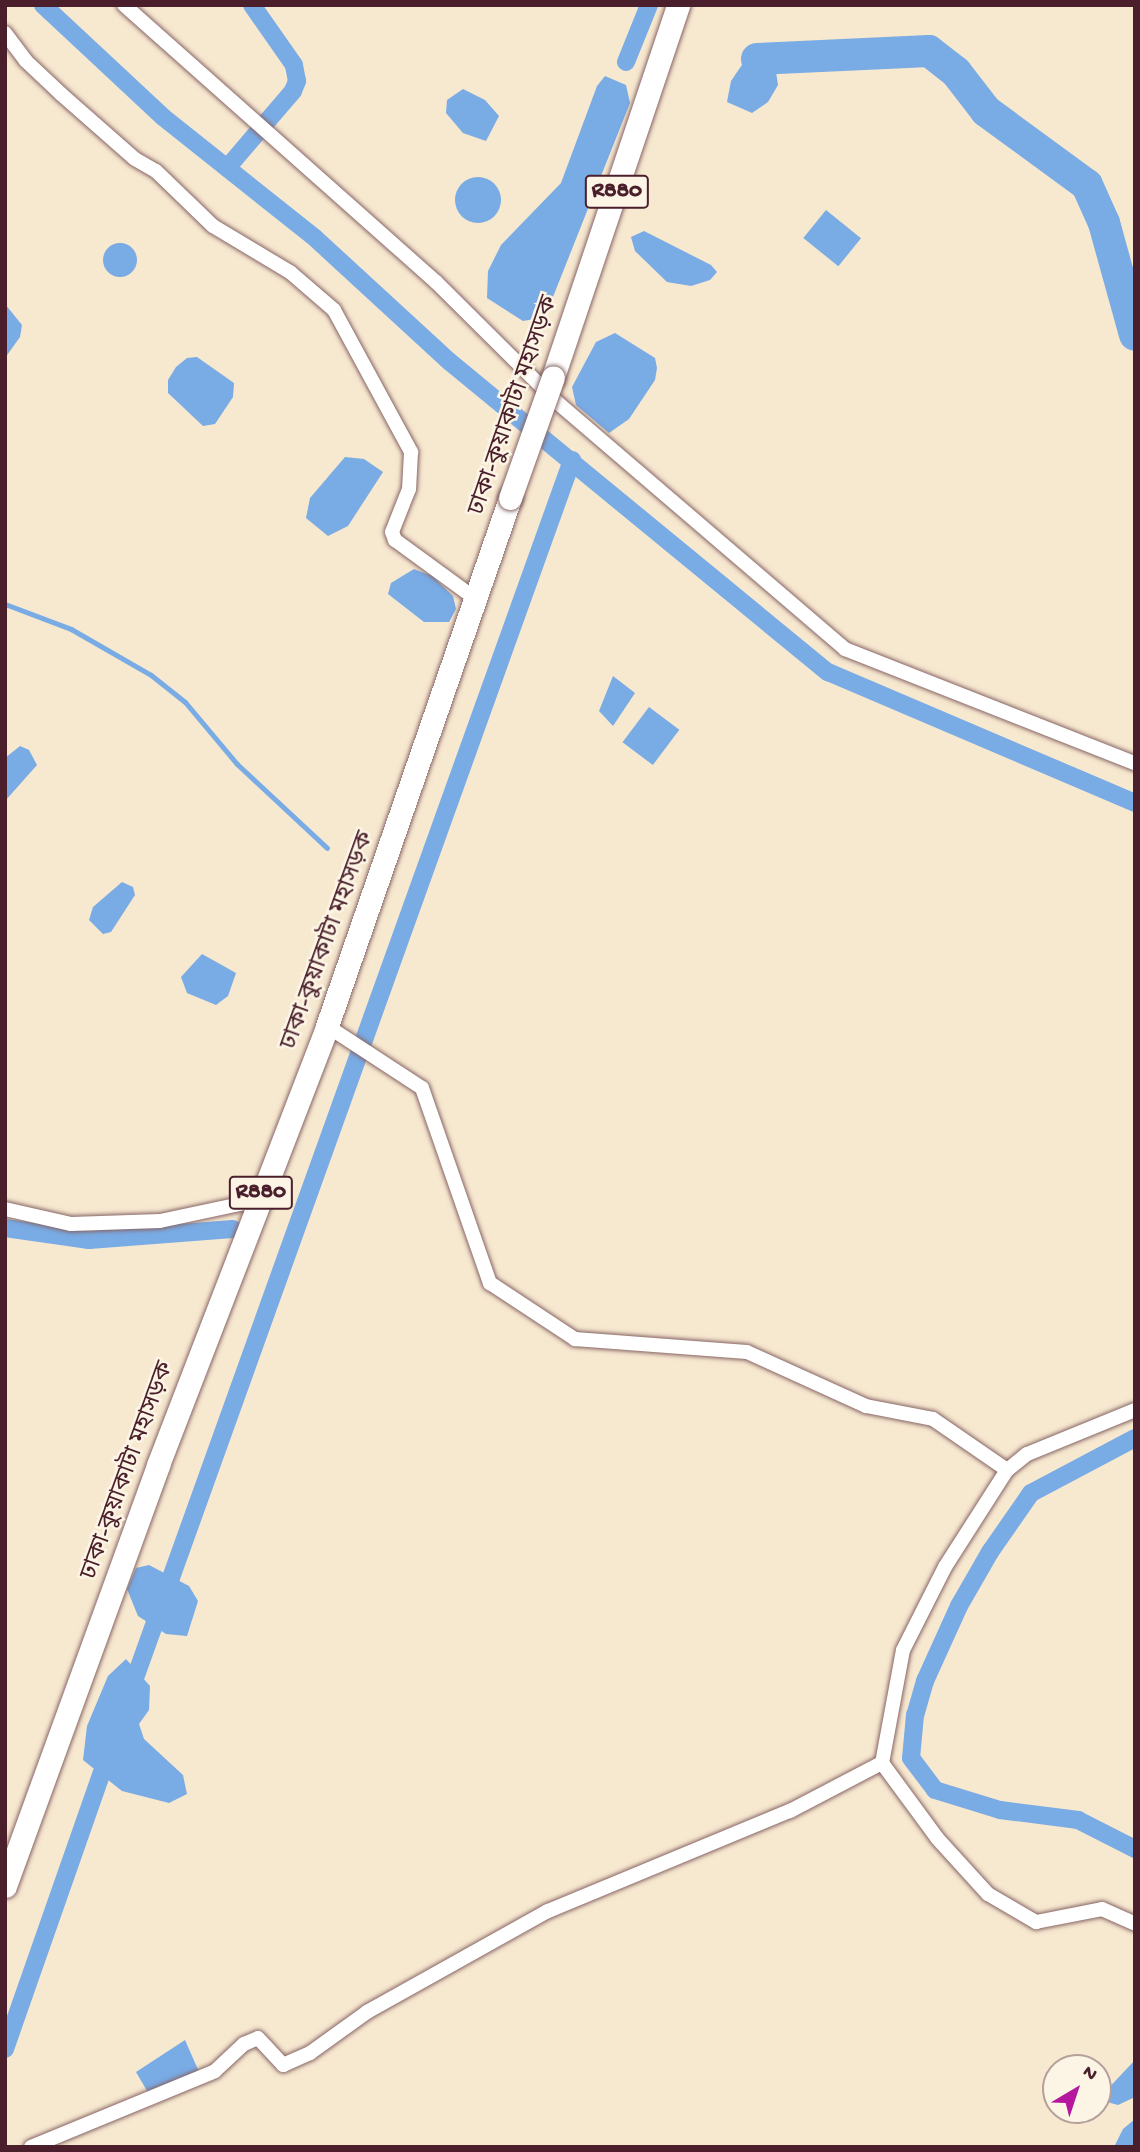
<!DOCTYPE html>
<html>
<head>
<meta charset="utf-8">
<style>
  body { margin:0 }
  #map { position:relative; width:1140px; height:2152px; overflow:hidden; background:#f7e8d0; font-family:"Gochi Hand","Noto Sans Bengali",sans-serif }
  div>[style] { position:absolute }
  .water>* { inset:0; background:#79abe5; transform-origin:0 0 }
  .round { border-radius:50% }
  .stream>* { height:5px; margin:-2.5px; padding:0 2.5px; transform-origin:2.5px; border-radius:2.5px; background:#79abe5 }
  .canal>* { height:18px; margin:-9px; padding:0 9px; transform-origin:9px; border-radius:9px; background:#79abe5 }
  .river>* { height:32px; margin:-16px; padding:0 16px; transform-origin:16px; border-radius:16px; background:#79abe5 }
  .roads { filter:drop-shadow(0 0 2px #876565) drop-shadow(0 0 2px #876565) }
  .street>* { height:14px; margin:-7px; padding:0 7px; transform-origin:7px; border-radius:7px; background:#fff }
  .primary>* { height:23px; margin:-11.5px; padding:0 11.5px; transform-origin:11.5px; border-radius:11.5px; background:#fff }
  .bridges { filter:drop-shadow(0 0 2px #876565) drop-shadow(0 0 2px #876565) }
  .primary-bridge>* { height:23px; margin:-11.5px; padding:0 11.5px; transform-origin:11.5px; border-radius:11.5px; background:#fff }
  span { translate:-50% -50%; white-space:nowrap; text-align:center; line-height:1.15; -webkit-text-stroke:5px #fcf5e5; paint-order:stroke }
  .shield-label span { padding:2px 5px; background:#fcf5e5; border:2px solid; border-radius:5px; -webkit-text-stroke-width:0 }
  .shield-label { font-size:23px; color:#4a1f2b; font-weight:700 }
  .street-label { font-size:24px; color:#4a1f2b }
  .frame { position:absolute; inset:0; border:7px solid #4a1f2b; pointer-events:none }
  .north { position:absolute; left:1042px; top:2054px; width:70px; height:70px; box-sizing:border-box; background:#fcf5e5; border:2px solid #b59f9b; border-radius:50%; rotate:39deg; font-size:19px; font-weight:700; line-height:28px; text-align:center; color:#4a1f2b }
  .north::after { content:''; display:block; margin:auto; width:24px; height:32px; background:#b5179e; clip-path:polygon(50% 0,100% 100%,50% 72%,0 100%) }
</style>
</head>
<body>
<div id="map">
  <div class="water">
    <div style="clip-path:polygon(746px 59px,762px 61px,776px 72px,778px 85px,768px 102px,752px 113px,727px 102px,731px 81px)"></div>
    <div style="clip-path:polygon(605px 76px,626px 85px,630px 103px,545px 317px,523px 321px,487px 298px,488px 271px,501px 245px,561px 183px,597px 86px)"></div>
    <div style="clip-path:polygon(463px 89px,485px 100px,499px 116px,486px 141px,463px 133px,446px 113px,447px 100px)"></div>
    <div class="round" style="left:455px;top:177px;width:46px;height:46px"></div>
    <div style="left:826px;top:210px;width:45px;height:36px;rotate:39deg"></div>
    <div style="clip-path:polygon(644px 231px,711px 265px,717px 272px,710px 280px,691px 286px,667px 282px,635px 251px,631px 237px)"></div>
    <div class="round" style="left:103px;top:243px;width:34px;height:34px"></div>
    <div style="clip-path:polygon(5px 304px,22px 325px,20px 337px,5px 358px)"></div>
    <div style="clip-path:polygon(615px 333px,655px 358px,657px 368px,655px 380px,629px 419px,609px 433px,576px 405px,572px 387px,596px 342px)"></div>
    <div style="clip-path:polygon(197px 357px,234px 383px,233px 397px,215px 424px,203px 426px,168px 393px,168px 380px,176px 367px,187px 358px)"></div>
    <div style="clip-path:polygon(345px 457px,364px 459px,383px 472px,348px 526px,328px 536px,306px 518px,310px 498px)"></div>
    <div style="clip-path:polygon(414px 569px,432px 576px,453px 596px,456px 609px,449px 622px,424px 622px,388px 594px,391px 583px)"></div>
    <div style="clip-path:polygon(613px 676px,635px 693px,613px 726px,599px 711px)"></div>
    <div style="left:649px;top:707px;width:38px;height:44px;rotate:37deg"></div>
    <div style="clip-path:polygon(20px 746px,29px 750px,37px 765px,5px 801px,5px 758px)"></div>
    <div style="clip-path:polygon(122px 882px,133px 887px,135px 895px,111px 932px,103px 934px,89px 920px,93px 907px)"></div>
    <div style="clip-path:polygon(202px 954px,236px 973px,228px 996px,216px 1005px,187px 993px,181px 977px)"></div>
    <div style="clip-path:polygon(149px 1565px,189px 1586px,198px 1601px,187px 1636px,166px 1634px,138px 1616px,127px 1589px,136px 1568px)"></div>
    <div style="clip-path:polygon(126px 1659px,150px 1686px,149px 1710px,139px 1724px,144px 1739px,183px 1775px,187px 1794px,169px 1803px,122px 1791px,83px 1760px,87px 1726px,108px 1676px)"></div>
    <div style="clip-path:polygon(185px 2040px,199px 2072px,150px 2096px,136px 2072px)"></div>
    <div style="clip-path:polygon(1135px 2060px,1135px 2097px,1118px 2105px,1107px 2102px,1102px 2095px)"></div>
    <div style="clip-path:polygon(1135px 2119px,1135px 2147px,1114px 2147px,1123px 2129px)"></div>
  </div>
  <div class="stream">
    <div style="left:5px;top:604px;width:71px;rotate:20.7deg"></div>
    <div style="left:71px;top:629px;width:92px;rotate:29.9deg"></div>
    <div style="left:151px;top:675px;width:43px;rotate:38.5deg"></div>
    <div style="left:185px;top:702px;width:81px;rotate:50deg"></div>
    <div style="left:237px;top:764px;width:123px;rotate:43deg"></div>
  </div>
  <div class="canal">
    <div style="left:43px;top:5px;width:164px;rotate:43deg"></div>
    <div style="left:163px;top:117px;width:194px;rotate:38.5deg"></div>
    <div style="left:315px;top:238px;width:183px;rotate:42.6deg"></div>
    <div style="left:450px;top:362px;width:489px;rotate:39.4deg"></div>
    <div style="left:828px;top:672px;width:334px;rotate:23.1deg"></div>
    <div style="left:626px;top:62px;width:61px;rotate:-68deg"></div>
    <div style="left:227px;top:168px;width:101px;rotate:-49.4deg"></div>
    <div style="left:293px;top:91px;width:11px;rotate:-68deg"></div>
    <div style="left:297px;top:81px;width:16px;rotate:-101deg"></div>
    <div style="left:294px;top:65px;width:73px;rotate:-125deg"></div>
    <div style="left:5px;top:1228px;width:85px;rotate:8.1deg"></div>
    <div style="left:89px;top:1240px;width:144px;rotate:-4.4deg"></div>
    <div style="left:1135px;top:1438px;width:118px;rotate:152.1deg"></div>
    <div style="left:1031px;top:1493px;width:72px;rotate:124.8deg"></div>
    <div style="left:990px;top:1552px;width:62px;rotate:119.9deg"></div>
    <div style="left:959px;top:1606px;width:82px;rotate:114.4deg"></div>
    <div style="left:925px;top:1681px;width:35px;rotate:106deg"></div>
    <div style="left:915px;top:1715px;width:43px;rotate:95.3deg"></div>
    <div style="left:911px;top:1758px;width:40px;rotate:53deg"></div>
    <div style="left:935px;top:1790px;width:68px;rotate:17.1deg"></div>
    <div style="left:1000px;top:1810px;width:79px;rotate:7.3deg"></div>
    <div style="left:1078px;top:1820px;width:64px;rotate:27deg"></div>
    <div style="left:130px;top:1692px;width:1309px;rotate:-70.26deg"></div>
    <div style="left:5px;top:2049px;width:312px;rotate:-70.7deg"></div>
  </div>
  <div class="river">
    <div style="left:757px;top:59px;width:172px;rotate:-2.7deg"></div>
    <div style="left:929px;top:51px;width:34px;rotate:38deg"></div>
    <div style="left:956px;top:72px;width:49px;rotate:52.4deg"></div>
    <div style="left:986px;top:111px;width:125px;rotate:36.2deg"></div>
    <div style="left:1087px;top:185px;width:42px;rotate:65.9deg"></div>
    <div style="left:1104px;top:223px;width:116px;rotate:74.5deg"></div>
  </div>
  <div class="roads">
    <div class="street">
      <div style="left:124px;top:5px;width:417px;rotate:41.6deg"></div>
      <div style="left:436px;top:282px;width:172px;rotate:44.8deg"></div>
      <div style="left:558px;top:403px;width:378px;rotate:40.6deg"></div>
      <div style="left:845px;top:649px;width:312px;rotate:21.5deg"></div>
      <div style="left:5px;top:33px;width:35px;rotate:53deg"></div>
      <div style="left:26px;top:61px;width:48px;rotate:43.3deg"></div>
      <div style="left:61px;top:94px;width:98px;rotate:41.3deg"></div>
      <div style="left:135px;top:159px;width:24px;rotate:30deg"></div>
      <div style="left:156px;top:171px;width:79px;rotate:44deg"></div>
      <div style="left:213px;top:226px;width:90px;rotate:30.9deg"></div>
      <div style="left:290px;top:272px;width:58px;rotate:40.8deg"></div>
      <div style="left:334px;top:310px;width:162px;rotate:61.5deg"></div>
      <div style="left:411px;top:452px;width:37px;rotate:93deg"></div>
      <div style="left:409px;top:489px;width:46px;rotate:111.6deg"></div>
      <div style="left:392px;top:532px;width:9px;rotate:69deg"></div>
      <div style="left:395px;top:540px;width:100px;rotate:36.1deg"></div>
      <div style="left:327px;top:1026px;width:113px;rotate:33.1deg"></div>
      <div style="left:422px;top:1088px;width:207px;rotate:70.8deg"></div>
      <div style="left:490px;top:1283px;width:102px;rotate:33.4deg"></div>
      <div style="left:575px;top:1339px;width:172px;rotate:4.3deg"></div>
      <div style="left:747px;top:1352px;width:131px;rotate:24.4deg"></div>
      <div style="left:866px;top:1406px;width:68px;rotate:11deg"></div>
      <div style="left:933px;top:1419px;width:90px;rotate:34.6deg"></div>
      <div style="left:5px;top:1209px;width:68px;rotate:12.8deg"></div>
      <div style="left:71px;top:1224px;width:89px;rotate:-1.9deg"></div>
      <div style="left:160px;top:1221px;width:101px;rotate:-12deg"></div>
      <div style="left:1135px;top:1410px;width:117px;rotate:157.8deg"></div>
      <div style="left:1027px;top:1454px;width:26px;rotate:141deg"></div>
      <div style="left:1007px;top:1470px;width:115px;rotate:122.6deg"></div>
      <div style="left:945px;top:1567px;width:93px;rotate:116.8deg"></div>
      <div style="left:903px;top:1650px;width:115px;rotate:100.5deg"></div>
      <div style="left:882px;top:1763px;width:93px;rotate:53.7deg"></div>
      <div style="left:937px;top:1838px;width:76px;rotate:47.7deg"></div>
      <div style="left:988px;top:1894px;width:56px;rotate:30.3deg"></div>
      <div style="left:1036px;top:1922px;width:67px;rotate:-11.1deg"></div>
      <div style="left:1102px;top:1909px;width:36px;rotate:24deg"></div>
      <div style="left:31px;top:2147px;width:199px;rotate:-22.4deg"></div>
      <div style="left:215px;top:2071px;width:40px;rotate:-43deg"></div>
      <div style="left:244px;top:2044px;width:15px;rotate:-23deg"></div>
      <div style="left:258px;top:2038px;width:37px;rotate:47deg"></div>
      <div style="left:283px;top:2065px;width:30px;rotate:-24deg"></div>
      <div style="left:310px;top:2053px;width:70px;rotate:-35.7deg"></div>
      <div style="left:367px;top:2012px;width:207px;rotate:-29.2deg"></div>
      <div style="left:548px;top:1911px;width:262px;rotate:-22.5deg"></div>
      <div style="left:790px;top:1811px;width:104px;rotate:-27.6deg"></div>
    </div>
    <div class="primary">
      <div style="left:553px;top:377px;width:392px;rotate:-71.4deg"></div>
      <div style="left:5px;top:1886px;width:448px;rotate:-70deg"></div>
      <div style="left:158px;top:1465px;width:470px;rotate:-68.9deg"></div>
      <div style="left:327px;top:1026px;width:559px;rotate:-70.88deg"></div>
    </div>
  </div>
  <div class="bridges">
    <div class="primary-bridge">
      <div style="left:510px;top:498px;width:128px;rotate:-70.4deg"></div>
    </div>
  </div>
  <div class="shield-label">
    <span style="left:617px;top:192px">R880</span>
    <span style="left:261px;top:1193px">R880</span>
  </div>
  <div class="street-label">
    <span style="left:515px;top:406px;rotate:-71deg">ঢাকা-কুয়াকাটা মহাসড়ক</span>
    <span style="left:329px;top:941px;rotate:-70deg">ঢাকা-কুয়াকাটা মহাসড়ক</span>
    <span style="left:129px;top:1471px;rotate:-70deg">ঢাকা-কুয়াকাটা মহাসড়ক</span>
  </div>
  <div class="frame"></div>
  <div class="north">N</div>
</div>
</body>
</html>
